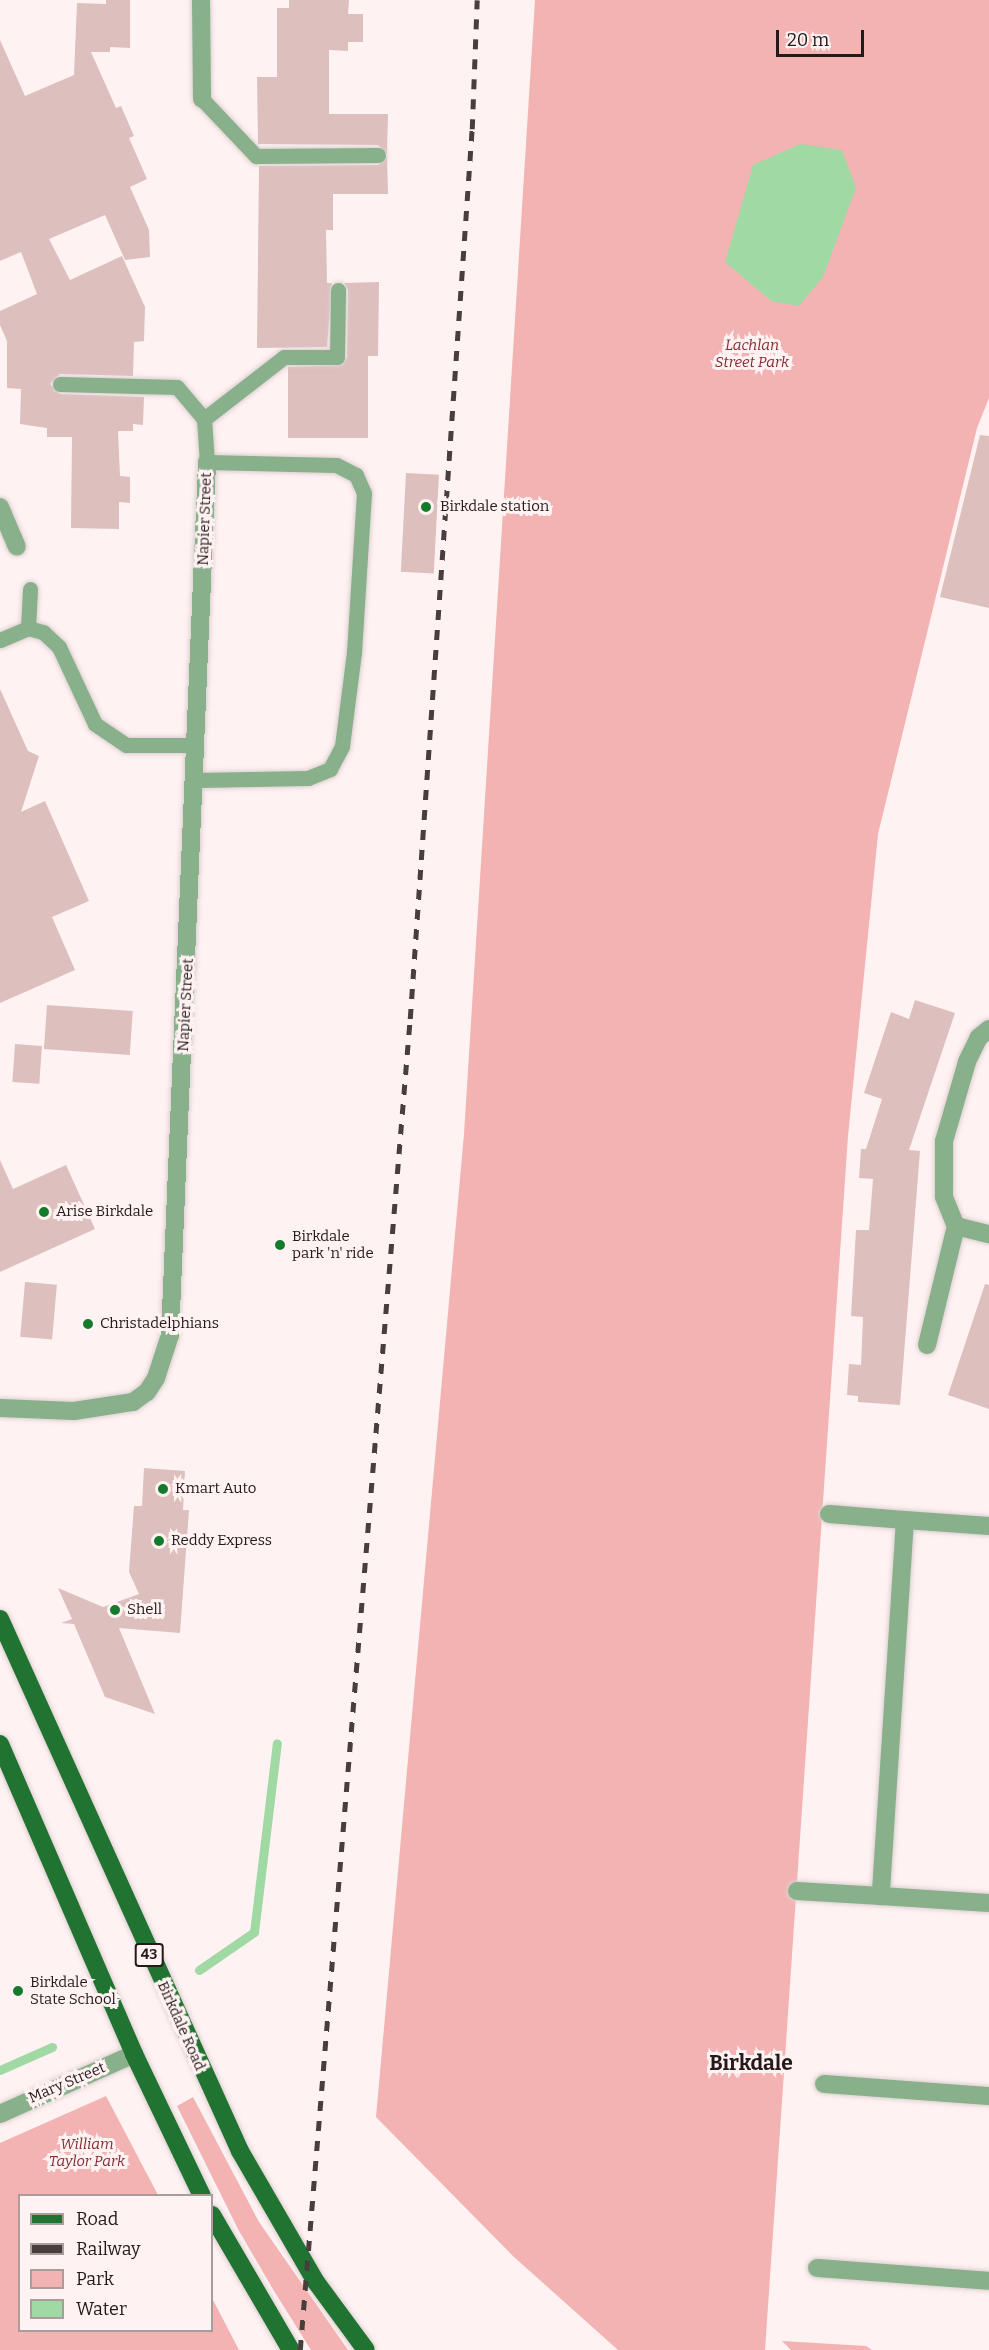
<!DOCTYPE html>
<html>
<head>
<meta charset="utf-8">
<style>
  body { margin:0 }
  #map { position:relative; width:989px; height:2350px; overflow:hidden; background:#fff2f2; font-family:Bitter,serif }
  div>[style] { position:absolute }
  .green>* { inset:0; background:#f3b3b2 }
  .water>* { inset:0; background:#a1d9a5 }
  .stream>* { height:9px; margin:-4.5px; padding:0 4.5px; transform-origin:4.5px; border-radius:4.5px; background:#a1d9a5 }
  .building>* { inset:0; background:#ddbfbe; transform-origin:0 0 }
  .roads { filter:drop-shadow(0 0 2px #dccfcf) drop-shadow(0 0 2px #dccfcf) }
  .lane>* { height:15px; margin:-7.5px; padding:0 7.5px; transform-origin:7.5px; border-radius:7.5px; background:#88b08b }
  .street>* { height:18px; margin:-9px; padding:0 9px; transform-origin:9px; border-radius:9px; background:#88b08b }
  .primary>* { height:18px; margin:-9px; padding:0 9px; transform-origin:9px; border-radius:9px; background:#207330 }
  .rail>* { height:4.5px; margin-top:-2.25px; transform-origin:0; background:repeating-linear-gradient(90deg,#493e3e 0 10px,transparent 0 20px) }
  .dots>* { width:16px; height:16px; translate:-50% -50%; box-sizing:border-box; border:3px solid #fff2f2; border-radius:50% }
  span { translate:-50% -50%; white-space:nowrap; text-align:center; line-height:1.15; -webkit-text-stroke:6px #fff2f2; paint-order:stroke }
  .shield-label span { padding:2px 4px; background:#fff2f2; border:2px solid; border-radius:4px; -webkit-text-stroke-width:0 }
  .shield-label { font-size:14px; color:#251a1a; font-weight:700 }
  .park-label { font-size:15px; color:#842b31; font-style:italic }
  .poi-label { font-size:15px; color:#251a1a }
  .left { translate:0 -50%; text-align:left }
  .street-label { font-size:15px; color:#251a1a }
  .district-label { font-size:21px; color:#251a1a; font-weight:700 }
  .legend { position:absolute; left:18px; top:2194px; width:195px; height:138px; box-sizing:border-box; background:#fff2f2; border:2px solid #a89c9c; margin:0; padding:8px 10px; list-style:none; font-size:18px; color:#251a1a }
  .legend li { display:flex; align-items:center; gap:12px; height:30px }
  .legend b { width:30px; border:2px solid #a89c9c }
  .scale { position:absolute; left:776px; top:30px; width:88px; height:27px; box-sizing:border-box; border:3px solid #251a1a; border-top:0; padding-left:8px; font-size:18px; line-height:21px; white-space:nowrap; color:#251a1a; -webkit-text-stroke:4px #fff2f2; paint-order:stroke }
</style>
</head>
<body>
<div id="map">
  <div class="green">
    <div style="clip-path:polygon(535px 0,989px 0,989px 398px,977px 428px,878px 834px,848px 1136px,765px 2350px,618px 2350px,514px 2257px,376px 2117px,464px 1134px)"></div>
    <div style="clip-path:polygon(106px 2096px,158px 2195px,20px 2196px,20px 2330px,212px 2330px,212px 2298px,239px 2350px,0 2350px,0 2143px)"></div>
    <div style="clip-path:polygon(193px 2097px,259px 2222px,348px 2350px,311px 2350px,274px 2291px,238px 2229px,177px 2106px)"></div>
    <div style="clip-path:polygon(782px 2341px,866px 2346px,872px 2350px,791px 2350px)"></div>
  </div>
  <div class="water">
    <div style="clip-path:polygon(800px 144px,842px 150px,856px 188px,823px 277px,799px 306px,771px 301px,725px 262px,753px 165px)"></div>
  </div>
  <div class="stream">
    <div style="left:199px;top:1970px;width:67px;rotate:-34.6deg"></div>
    <div style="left:254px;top:1932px;width:190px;rotate:-83.1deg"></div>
    <div style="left:0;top:2070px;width:57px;rotate:-23.9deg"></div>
  </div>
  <div class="building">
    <div style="clip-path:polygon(106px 0,130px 0,130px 48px,110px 47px,110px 52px,91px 52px,116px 108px,121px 106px,134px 136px,129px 138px,147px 179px,130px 187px,149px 230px,150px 257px,125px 260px,105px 215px,49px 239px,70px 280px,122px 256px,145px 307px,144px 341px,134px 342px,133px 376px,60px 374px,50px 384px,60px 394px,144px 397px,143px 425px,133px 424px,133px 431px,118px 431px,120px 476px,130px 477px,130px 503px,119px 502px,119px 529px,71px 528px,72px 437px,47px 437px,47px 428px,20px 424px,21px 389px,7px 388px,7px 341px,0 325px,0 311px,37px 294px,21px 252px,0 261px,0 40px,25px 96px,74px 75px,77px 3px,106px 4px)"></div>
    <div style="clip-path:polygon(289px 0,349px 0,348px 14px,363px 14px,363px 42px,348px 42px,348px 51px,329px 50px,329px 114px,388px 114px,387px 154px,378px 145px,258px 144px,257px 77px,277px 77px,277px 8px,289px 8px)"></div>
    <div style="clip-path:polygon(387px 156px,388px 194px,333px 194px,333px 230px,326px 230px,327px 283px,332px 283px,327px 347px,257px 348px,259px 166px,378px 165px)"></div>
    <div style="clip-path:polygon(379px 282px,378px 356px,368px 356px,368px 438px,288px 438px,288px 367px,342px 365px,347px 357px,348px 290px,344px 283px)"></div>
    <div style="clip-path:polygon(980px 435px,989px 436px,989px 608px,940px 597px)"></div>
    <div style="left:406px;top:473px;width:33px;height:99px;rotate:3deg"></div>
    <div style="clip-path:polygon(0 689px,28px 751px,39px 756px,21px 812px,45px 801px,89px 901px,52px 917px,75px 970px,0 1003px)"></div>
    <div style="clip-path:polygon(915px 1000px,955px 1013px,909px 1150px,920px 1151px,900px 1405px,858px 1402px,858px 1396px,847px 1395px,849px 1364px,861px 1365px,863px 1317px,851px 1316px,856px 1230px,869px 1230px,873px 1179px,859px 1178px,861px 1149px,866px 1149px,882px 1099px,864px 1093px,891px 1012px,909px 1019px)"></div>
    <div style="left:47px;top:1005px;width:86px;height:44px;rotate:4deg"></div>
    <div style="left:15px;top:1044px;width:27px;height:38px;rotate:4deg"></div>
    <div style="clip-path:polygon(0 1160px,13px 1189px,66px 1165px,95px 1229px,0 1272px)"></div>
    <div style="left:25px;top:1282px;width:32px;height:55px;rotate:5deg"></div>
    <div style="clip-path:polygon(985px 1284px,989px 1285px,989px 1409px,948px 1395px)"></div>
    <div style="clip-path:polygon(144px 1468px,185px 1471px,183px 1510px,189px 1510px,180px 1633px,119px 1628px,155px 1714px,105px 1697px,74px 1624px,61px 1623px,72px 1619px,58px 1588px,103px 1607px,139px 1594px,129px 1572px,134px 1506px,142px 1506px)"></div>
  </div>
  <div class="roads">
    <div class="lane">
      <div style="left:202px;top:99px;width:79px;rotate:46.5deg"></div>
      <div style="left:256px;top:156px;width:122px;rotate:-0.5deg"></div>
      <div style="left:60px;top:384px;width:117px;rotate:1.5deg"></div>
      <div style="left:177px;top:387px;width:42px;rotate:49.8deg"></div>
      <div style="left:28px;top:628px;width:39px;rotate:-87deg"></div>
      <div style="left:0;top:640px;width:30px;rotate:-23deg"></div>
      <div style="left:28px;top:628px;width:16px;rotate:15deg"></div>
      <div style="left:43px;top:632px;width:22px;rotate:43deg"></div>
      <div style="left:59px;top:647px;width:85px;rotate:64.9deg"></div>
      <div style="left:95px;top:724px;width:37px;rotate:34deg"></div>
      <div style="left:126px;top:745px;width:70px"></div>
      <div style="left:196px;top:780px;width:112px;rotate:-1deg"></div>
      <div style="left:308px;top:778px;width:24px;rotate:-22deg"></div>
      <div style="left:330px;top:769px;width:26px;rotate:-62deg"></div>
      <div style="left:342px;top:746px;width:95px;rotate:-82.7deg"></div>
      <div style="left:354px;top:652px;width:159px;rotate:-86.4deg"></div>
      <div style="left:364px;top:493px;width:20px;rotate:-114deg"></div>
      <div style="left:356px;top:475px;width:22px;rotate:-153deg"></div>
      <div style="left:336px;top:465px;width:129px;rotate:-178.7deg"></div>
      <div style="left:207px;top:462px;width:43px;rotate:-94deg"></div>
      <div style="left:204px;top:419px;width:101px;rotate:-37.8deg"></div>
      <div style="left:284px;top:357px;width:53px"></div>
      <div style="left:337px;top:357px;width:67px;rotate:-89.1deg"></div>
    </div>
    <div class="street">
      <div style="left:201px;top:0;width:99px;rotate:89.4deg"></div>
      <div style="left:0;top:507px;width:43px;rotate:67deg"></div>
      <div style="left:989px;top:1029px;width:13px;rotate:141deg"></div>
      <div style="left:979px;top:1037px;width:28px;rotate:116deg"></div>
      <div style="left:967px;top:1062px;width:82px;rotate:106.2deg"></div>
      <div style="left:944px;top:1141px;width:56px;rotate:90deg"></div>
      <div style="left:944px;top:1197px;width:31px;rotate:68deg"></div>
      <div style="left:956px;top:1226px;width:34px;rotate:14deg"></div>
      <div style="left:927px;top:1345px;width:122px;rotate:-76.3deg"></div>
      <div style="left:0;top:1408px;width:74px;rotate:2.3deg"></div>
      <div style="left:74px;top:1411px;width:60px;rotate:-8.7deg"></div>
      <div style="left:133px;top:1402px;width:17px;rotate:-36deg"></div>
      <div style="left:147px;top:1392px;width:17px;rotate:-57deg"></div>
      <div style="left:156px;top:1378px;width:45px;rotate:-72deg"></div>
      <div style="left:170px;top:1335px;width:874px;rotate:-87.57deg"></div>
      <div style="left:829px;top:1514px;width:76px;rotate:4.5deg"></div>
      <div style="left:989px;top:1526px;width:84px;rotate:-175.9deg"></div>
      <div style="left:905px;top:1520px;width:377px;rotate:93.7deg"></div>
      <div style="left:881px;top:1896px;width:108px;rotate:3.7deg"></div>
      <div style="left:797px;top:1891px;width:84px;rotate:3.4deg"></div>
      <div style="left:824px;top:2084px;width:165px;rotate:4.2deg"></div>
      <div style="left:0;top:2114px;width:147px;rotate:-24.1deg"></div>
      <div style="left:817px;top:2268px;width:172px;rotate:4.3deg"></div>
    </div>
    <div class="primary">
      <div style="left:0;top:1619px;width:584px;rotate:65.72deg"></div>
      <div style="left:240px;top:2151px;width:151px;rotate:59.9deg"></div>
      <div style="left:316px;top:2282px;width:84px;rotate:53.7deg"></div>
      <div style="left:0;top:1744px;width:338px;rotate:66.6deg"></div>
      <div style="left:134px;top:2054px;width:157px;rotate:64.4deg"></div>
      <div style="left:212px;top:2215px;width:156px;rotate:59.7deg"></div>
    </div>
  </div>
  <div class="rail">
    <div style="left:300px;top:2350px;width:1336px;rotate:-85.28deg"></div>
    <div style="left:410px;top:1019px;width:892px;rotate:-86.02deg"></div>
    <div style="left:472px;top:129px;width:129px;rotate:-87.8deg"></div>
  </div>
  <div class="dots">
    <div style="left:426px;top:507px;background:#157a2c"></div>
    <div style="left:44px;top:1212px;background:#157a2c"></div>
    <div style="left:280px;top:1245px;background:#157a2c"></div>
    <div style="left:88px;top:1324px;background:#157a2c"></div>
    <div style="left:163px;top:1489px;background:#157a2c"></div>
    <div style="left:159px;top:1541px;background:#157a2c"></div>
    <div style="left:115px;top:1610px;background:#157a2c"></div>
    <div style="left:18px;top:1991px;background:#157a2c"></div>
  </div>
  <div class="shield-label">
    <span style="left:149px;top:1955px">43</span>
  </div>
  <div class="park-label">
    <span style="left:752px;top:354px">Lachlan<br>Street Park</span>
    <span style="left:87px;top:2153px">William<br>Taylor Park</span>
  </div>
  <div class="poi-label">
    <span class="left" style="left:440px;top:507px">Birkdale station</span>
    <span class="left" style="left:56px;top:1212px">Arise Birkdale</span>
    <span class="left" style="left:292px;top:1245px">Birkdale<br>park 'n' ride</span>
    <span class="left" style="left:100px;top:1324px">Christadelphians</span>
    <span class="left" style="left:175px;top:1489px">Kmart Auto</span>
    <span class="left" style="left:171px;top:1541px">Reddy Express</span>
    <span class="left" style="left:127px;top:1610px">Shell</span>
    <span class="left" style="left:30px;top:1991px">Birkdale<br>State School</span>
  </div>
  <div class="street-label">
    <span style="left:205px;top:519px;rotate:-88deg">Napier Street</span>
    <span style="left:186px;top:1005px;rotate:-87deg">Napier Street</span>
    <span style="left:181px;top:2026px;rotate:66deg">Birkdale Road</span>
    <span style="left:67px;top:2083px;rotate:-23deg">Mary Street</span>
  </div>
  <div class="district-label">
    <span style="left:751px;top:2063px">Birkdale</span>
  </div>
  <ul class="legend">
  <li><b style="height:8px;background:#207330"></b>Road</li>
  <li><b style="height:8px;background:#493e3e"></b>Railway</li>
  <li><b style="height:16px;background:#f3b3b2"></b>Park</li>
  <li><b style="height:16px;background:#a1d9a5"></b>Water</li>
  </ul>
  <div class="scale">20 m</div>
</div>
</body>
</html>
